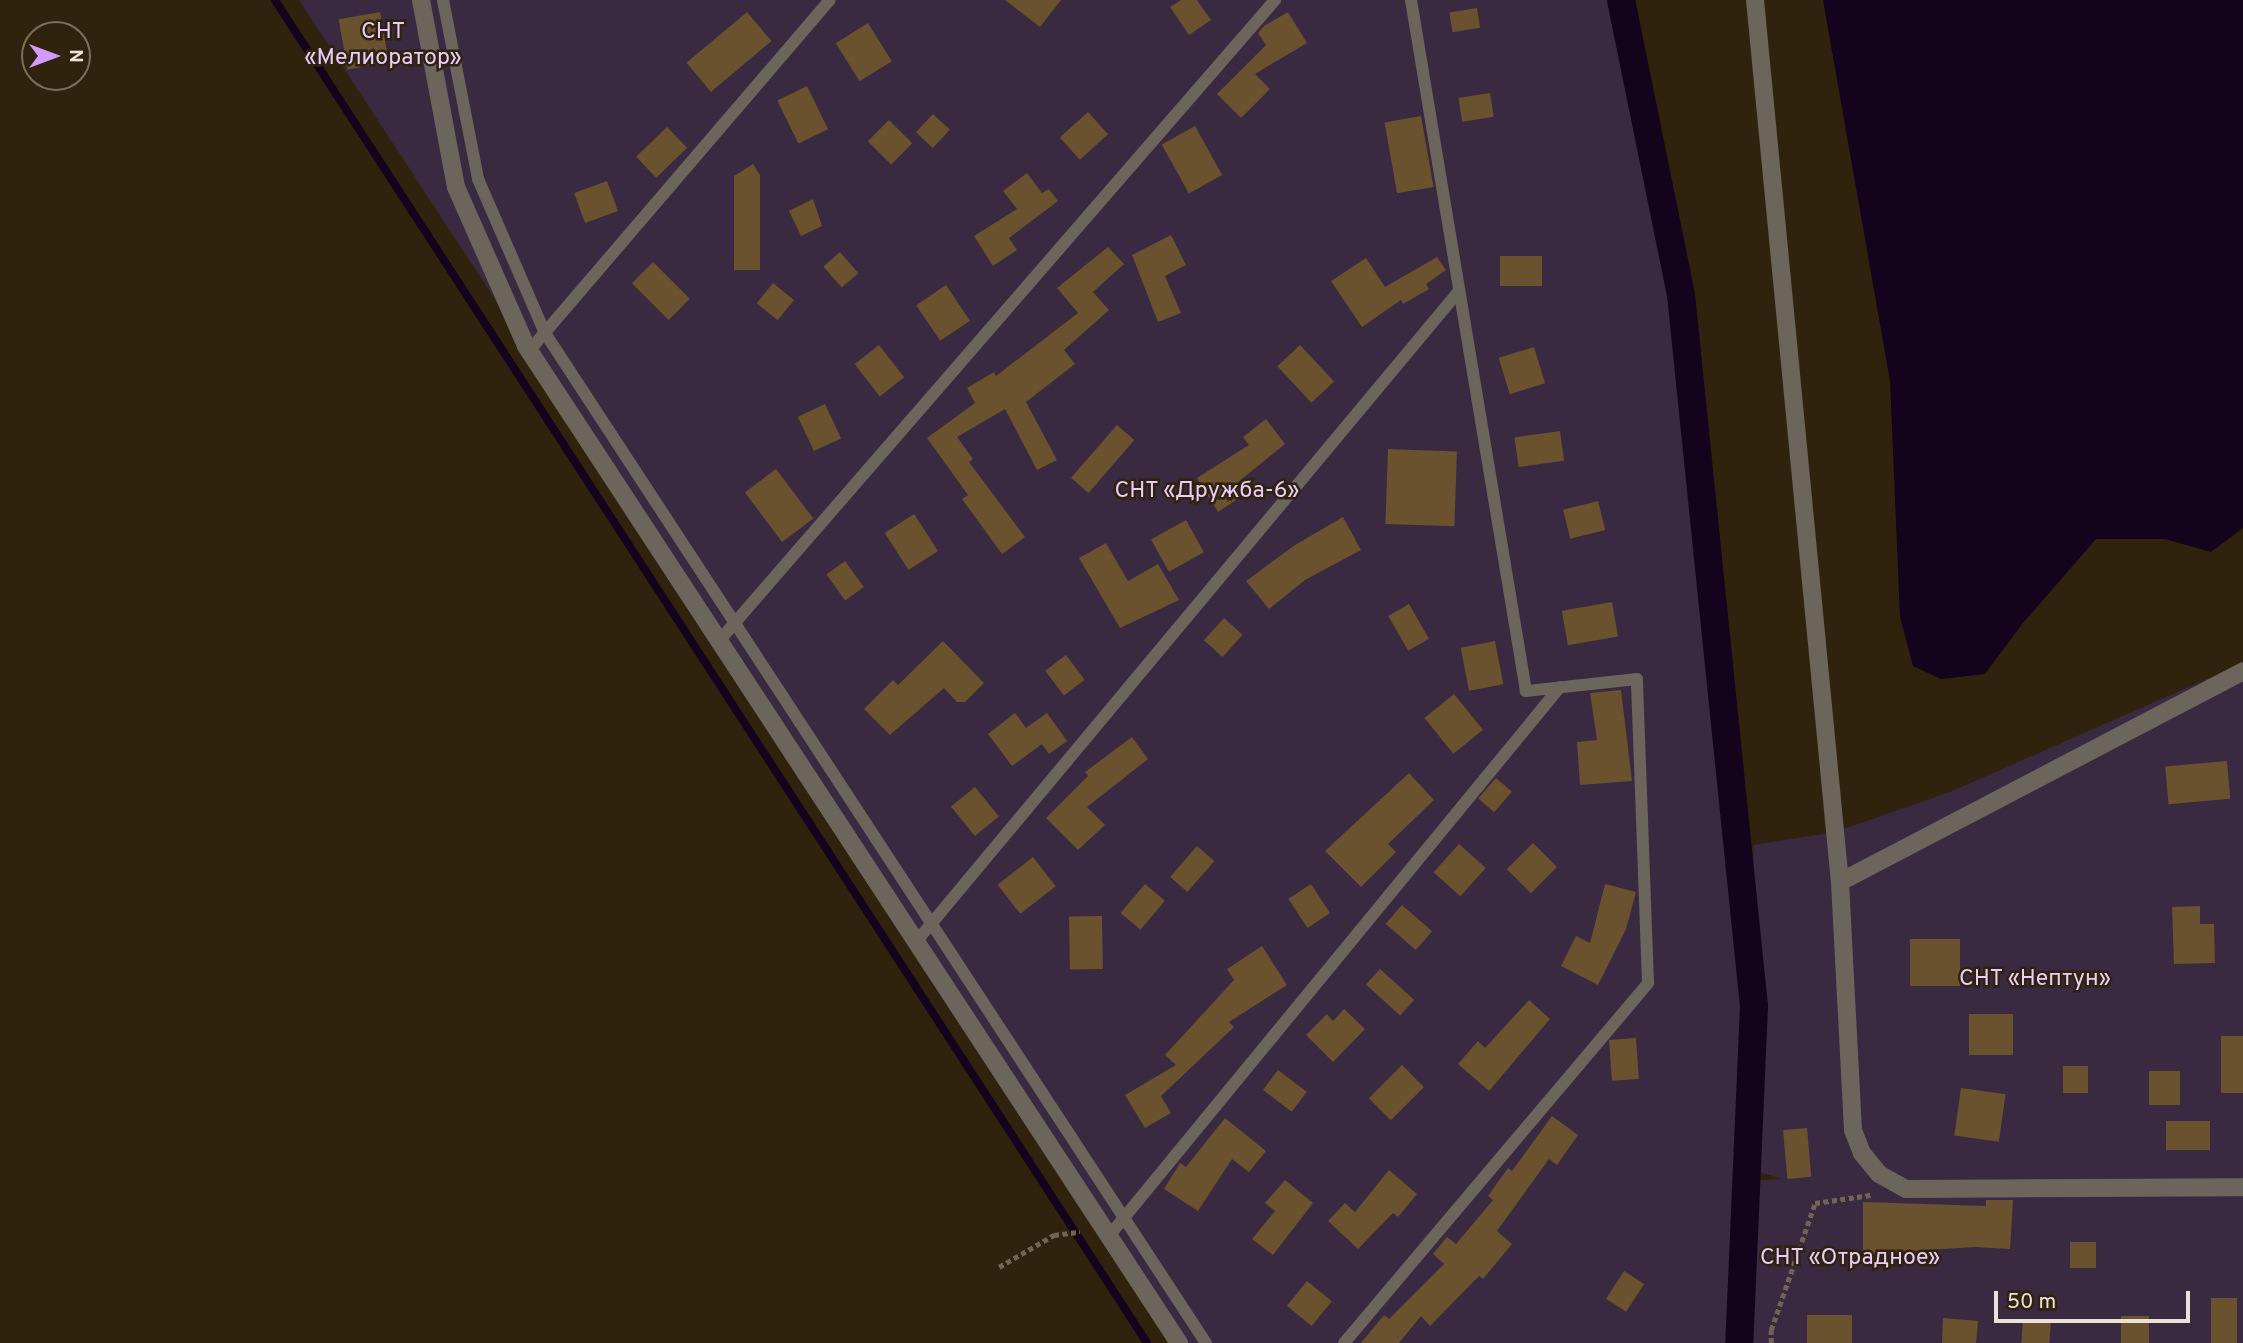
<!DOCTYPE html>
<html>
<head>
<meta charset="utf-8">
<style>
  body { margin:0 }
  #map { position:relative; width:2243px; height:1343px; overflow:hidden; background:#2f230e; font-family:Overpass,sans-serif }
  div>[style] { position:absolute }
  .green>* { inset:0; background:#392a41 }
  .water>* { inset:0; background:#14031d }
  .stream>* { height:8px; margin:-4px; padding:0 4px; transform-origin:4px; border-radius:4px; background:#14031d }
  .canal>* { height:28px; margin:-14px; padding:0 14px; transform-origin:14px; border-radius:14px; background:#14031d }
  .building>* { inset:0; background:#69522d; transform-origin:0 0 }
  .path>* { height:4.5px; margin-top:-2.25px; transform-origin:0; background:repeating-linear-gradient(90deg,#706553 0 5px,transparent 0 8.5px) }
  .service>* { height:12px; margin:-6px; padding:0 6px; transform-origin:6px; border-radius:6px; background:#6c655b }
  .minor>* { height:18px; margin:-9px; padding:0 9px; transform-origin:9px; border-radius:9px; background:#6c655b }
  span { translate:-50% -50%; white-space:nowrap; text-align:center; line-height:1.15; -webkit-text-stroke:5px #2f230e; paint-order:stroke }
  .park-label { font-size:23px; color:#e9ccfc }
  .north { position:absolute; left:21px; top:21px; width:70px; height:70px; box-sizing:border-box; background:#2f230e; border:2px solid #7b705e; border-radius:50%; rotate:90deg; font-size:19px; font-weight:700; line-height:28px; text-align:center; color:#ece3d7 }
  .north::after { content:''; display:block; margin:auto; width:24px; height:32px; background:#d69bfa; clip-path:polygon(50% 0,100% 100%,50% 72%,0 100%) }
  .scale { position:absolute; left:1994px; top:1291px; width:196px; height:32px; box-sizing:border-box; border:4px solid #ece3d7; border-top:0; padding-left:9px; font-size:21px; line-height:24px; white-space:nowrap; color:#ece3d7; -webkit-text-stroke:5px #2f230e; paint-order:stroke }
</style>
</head>
<body>
<div id="map">
  <div class="green">
    <div style="clip-path:polygon(299px 0,1621px 0,1681px 295px,1754px 1006px,1746px 1181px,1784px 1179px,1754px 1171px,1760px 999px,1751px 897px,1754px 845px,1835px 832px,1950px 792px,2243px 663px,2243px 1343px,1179px 1343px)"></div>
  </div>
  <div class="water">
    <div style="clip-path:polygon(1823px 0,2243px 0,2243px 528px,2211px 552px,2165px 539px,2096px 539px,2023px 623px,1985px 674px,1941px 679px,1913px 666px,1900px 617px,1890px 381px)"></div>
  </div>
  <div class="stream">
    <div style="left:275px;top:0;width:1601px;rotate:57deg"></div>
  </div>
  <div class="canal">
    <div style="left:1621px;top:0;width:301px;rotate:78.5deg"></div>
    <div style="left:1681px;top:295px;width:715px;rotate:84.14deg"></div>
    <div style="left:1754px;top:1006px;width:337px;rotate:92.5deg"></div>
  </div>
  <div class="building">
    <div style="clip-path:polygon(1005px 0,1061px 0,1040px 27px)"></div>
    <div style="clip-path:polygon(1181px 0,1197px 0,1211px 20px,1189px 35px,1170px 7px)"></div>
    <div style="left:1477px;top:8px;width:20px;height:28px;rotate:81deg"></div>
    <div style="left:380px;top:12px;width:51px;height:42px;rotate:80deg"></div>
    <div style="left:747px;top:12px;width:38px;height:79px;rotate:50deg"></div>
    <div style="clip-path:polygon(1288px 12px,1307px 43px,1255px 74px,1270px 89px,1241px 118px,1217px 94px,1266px 45px,1258px 33px,1264px 26px)"></div>
    <div style="left:868px;top:23px;width:45px;height:38px;rotate:58deg"></div>
    <div style="left:807px;top:86px;width:48px;height:33px;rotate:64deg"></div>
    <div style="left:1490px;top:93px;width:24px;height:32px;rotate:81deg"></div>
    <div style="left:1088px;top:112px;width:30px;height:38px;rotate:48deg"></div>
    <div style="left:933px;top:114px;width:23px;height:25px;rotate:43deg"></div>
    <div style="left:1421px;top:116px;width:72px;height:37px;rotate:80deg"></div>
    <div style="left:889px;top:120px;width:33px;height:30px;rotate:45deg"></div>
    <div style="left:1195px;top:126px;width:56px;height:38px;rotate:61deg"></div>
    <div style="left:667px;top:127px;width:29px;height:43px;rotate:46deg"></div>
    <div style="clip-path:polygon(753px 164px,760px 175px,760px 270px,734px 270px,734px 176px)"></div>
    <div style="clip-path:polygon(1027px 173px,1042px 193px,1049px 189px,1058px 201px,1009px 238px,1017px 250px,993px 266px,974px 236px,1017px 209px,1003px 191px)"></div>
    <div style="left:607px;top:181px;width:32px;height:35px;rotate:70deg"></div>
    <div style="clip-path:polygon(813px 199px,822px 226px,801px 236px,789px 211px)"></div>
    <div style="clip-path:polygon(1171px 235px,1186px 265px,1165px 276px,1181px 313px,1158px 322px,1132px 255px)"></div>
    <div style="clip-path:polygon(1108px 247px,1124px 264px,1093px 292px,1109px 310px,1064px 350px,1075px 364px,1026px 402px,1057px 460px,1037px 470px,1005px 409px,957px 437px,973px 459px,969px 462px,1025px 537px,1002px 554px,962px 499px,968px 495px,927px 438px,975px 403px,967px 388px,994px 372px,996px 376px,1078px 313px,1057px 288px)"></div>
    <div style="left:840px;top:252px;width:28px;height:22px;rotate:49deg"></div>
    <div style="left:1500px;top:256px;width:42px;height:30px"></div>
    <div style="clip-path:polygon(1437px 257px,1446px 270px,1426px 284px,1429px 289px,1403px 304px,1401px 300px,1362px 327px,1331px 281px,1366px 258px,1385px 287px)"></div>
    <div style="left:653px;top:262px;width:52px;height:30px;rotate:45deg"></div>
    <div style="left:773px;top:283px;width:27px;height:26px;rotate:39deg"></div>
    <div style="left:946px;top:285px;width:43px;height:36px;rotate:56deg"></div>
    <div style="left:879px;top:345px;width:41px;height:31px;rotate:52deg"></div>
    <div style="left:1300px;top:345px;width:50px;height:31px;rotate:47deg"></div>
    <div style="left:1534px;top:347px;width:38px;height:37px;rotate:73deg"></div>
    <div style="left:825px;top:404px;width:38px;height:30px;rotate:65deg"></div>
    <div style="clip-path:polygon(1266px 419px,1285px 444px,1238px 482px,1245px 494px,1218px 512px,1197px 478px,1249px 445px,1243px 437px)"></div>
    <div style="left:1117px;top:425px;width:23px;height:70px;rotate:41deg"></div>
    <div style="left:1560px;top:431px;width:30px;height:46px;rotate:82deg"></div>
    <div style="left:1388px;top:449px;width:69px;height:75px;rotate:2deg"></div>
    <div style="left:776px;top:469px;width:62px;height:39px;rotate:53deg"></div>
    <div style="left:1598px;top:501px;width:30px;height:36px;rotate:76deg"></div>
    <div style="left:914px;top:514px;width:44px;height:35px;rotate:57deg"></div>
    <div style="clip-path:polygon(1343px 517px,1361px 550px,1305px 580px,1269px 609px,1246px 581px,1295px 545px)"></div>
    <div style="left:1186px;top:520px;width:37px;height:40px;rotate:61deg"></div>
    <div style="clip-path:polygon(1106px 543px,1128px 581px,1158px 564px,1179px 600px,1120px 628px,1079px 558px)"></div>
    <div style="left:845px;top:561px;width:32px;height:23px;rotate:54deg"></div>
    <div style="left:1612px;top:602px;width:35px;height:51px;rotate:80deg"></div>
    <div style="left:1409px;top:604px;width:40px;height:24px;rotate:60deg"></div>
    <div style="left:1224px;top:618px;width:25px;height:30px;rotate:42deg"></div>
    <div style="clip-path:polygon(943px 641px,984px 683px,965px 702px,957px 702px,944px 688px,890px 735px,864px 709px,893px 680px,898px 685px)"></div>
    <div style="left:1495px;top:641px;width:44px;height:35px;rotate:79deg"></div>
    <div style="left:1066px;top:655px;width:31px;height:26px;rotate:53deg"></div>
    <div style="clip-path:polygon(1621px 690px,1632px 781px,1580px 785px,1577px 742px,1597px 740px,1590px 693px)"></div>
    <div style="left:1454px;top:694px;width:46px;height:38px;rotate:51deg"></div>
    <div style="clip-path:polygon(1015px 713px,1026px 728px,1047px 713px,1067px 741px,1049px 754px,1042px 744px,1012px 766px,988px 734px)"></div>
    <div style="clip-path:polygon(1132px 737px,1148px 759px,1087px 807px,1105px 825px,1078px 850px,1046px 818px,1088px 776px,1085px 772px)"></div>
    <div style="left:2227px;top:761px;width:38px;height:62px;rotate:85deg"></div>
    <div style="clip-path:polygon(1409px 773px,1434px 800px,1388px 844px,1396px 852px,1361px 887px,1325px 851px)"></div>
    <div style="left:1496px;top:778px;width:21px;height:27px;rotate:41deg"></div>
    <div style="left:975px;top:787px;width:38px;height:31px;rotate:51deg"></div>
    <div style="left:1533px;top:843px;width:34px;height:37px;rotate:45deg"></div>
    <div style="left:1459px;top:844px;width:36px;height:38px;rotate:42deg"></div>
    <div style="left:1197px;top:846px;width:23px;height:41px;rotate:41deg"></div>
    <div style="left:1033px;top:857px;width:37px;height:45px;rotate:52deg"></div>
    <div style="left:1145px;top:884px;width:26px;height:38px;rotate:40deg"></div>
    <div style="left:1311px;top:884px;width:35px;height:27px;rotate:57deg"></div>
    <div style="clip-path:polygon(1605px 884px,1636px 892px,1626px 929px,1598px 985px,1561px 966px,1576px 936px,1590px 943px)"></div>
    <div style="left:1402px;top:905px;width:40px;height:25px;rotate:41deg"></div>
    <div style="clip-path:polygon(2200px 906px,2200px 924px,2214px 924px,2215px 963px,2174px 964px,2172px 907px)"></div>
    <div style="left:1102px;top:916px;width:53px;height:33px;rotate:89deg"></div>
    <div style="left:1910px;top:939px;width:50px;height:47px"></div>
    <div style="clip-path:polygon(1262px 946px,1287px 985px,1229px 1022px,1234px 1027px,1161px 1096px,1171px 1113px,1145px 1128px,1125px 1095px,1176px 1065px,1165px 1055px,1234px 980px,1227px 969px)"></div>
    <div style="left:1380px;top:969px;width:46px;height:21px;rotate:42deg"></div>
    <div style="clip-path:polygon(1529px 1000px,1550px 1019px,1489px 1091px,1458px 1064px,1478px 1041px,1485px 1048px)"></div>
    <div style="clip-path:polygon(1344px 1009px,1365px 1029px,1333px 1062px,1306px 1035px,1327px 1014px,1333px 1021px)"></div>
    <div style="left:1969px;top:1014px;width:44px;height:41px"></div>
    <div style="left:2221px;top:1036px;width:22px;height:57px"></div>
    <div style="left:1636px;top:1038px;width:41px;height:27px;rotate:86deg"></div>
    <div style="left:1402px;top:1065px;width:31px;height:47px;rotate:45deg"></div>
    <div style="left:2063px;top:1066px;width:25px;height:27px"></div>
    <div style="left:1278px;top:1070px;width:36px;height:25px;rotate:37deg"></div>
    <div style="left:2149px;top:1071px;width:31px;height:34px"></div>
    <div style="left:1961px;top:1088px;width:45px;height:48px;rotate:8deg"></div>
    <div style="clip-path:polygon(1552px 1116px,1578px 1135px,1557px 1165px,1549px 1159px,1497px 1231px,1512px 1244px,1483px 1279px,1479px 1276px,1430px 1326px,1421px 1316px,1399px 1343px,1361px 1343px,1384px 1315px,1389px 1319px,1444px 1264px,1433px 1254px,1447px 1237px,1456px 1244px,1493px 1200px,1488px 1196px,1508px 1168px,1512px 1171px)"></div>
    <div style="clip-path:polygon(1225px 1118px,1266px 1151px,1249px 1172px,1232px 1159px,1198px 1211px,1164px 1189px,1180px 1163px,1186px 1167px)"></div>
    <div style="left:2166px;top:1121px;width:44px;height:29px"></div>
    <div style="left:1807px;top:1128px;width:49px;height:24px;rotate:85deg"></div>
    <div style="clip-path:polygon(1389px 1170px,1417px 1194px,1398px 1217px,1393px 1213px,1358px 1249px,1328px 1221px,1345px 1203px,1355px 1212px)"></div>
    <div style="clip-path:polygon(1285px 1180px,1313px 1203px,1273px 1255px,1252px 1239px,1275px 1211px,1265px 1203px)"></div>
    <div style="clip-path:polygon(1986px 1200px,2013px 1200px,2010px 1249px,1975px 1247px,1863px 1254px,1863px 1202px,1986px 1206px)"></div>
    <div style="left:2070px;top:1242px;width:26px;height:26px"></div>
    <div style="left:1624px;top:1271px;width:24px;height:33px;rotate:33deg"></div>
    <div style="left:1307px;top:1281px;width:32px;height:32px;rotate:39deg"></div>
    <div style="left:2211px;top:1298px;width:26px;height:45px"></div>
    <div style="left:1807px;top:1315px;width:45px;height:28px"></div>
    <div style="left:2121px;top:1316px;width:28px;height:27px"></div>
    <div style="clip-path:polygon(1943px 1318px,1978px 1321px,1976px 1343px,1942px 1343px)"></div>
    <div style="left:2023px;top:1319px;width:28px;height:24px;rotate:4deg"></div>
  </div>
  <div class="path">
    <div style="left:999px;top:1267px;width:64px;rotate:-30.2deg"></div>
    <div style="left:1054px;top:1235px;width:26px;rotate:-7deg"></div>
    <div style="left:1771px;top:1343px;width:13px;rotate:-90deg"></div>
    <div style="left:1771px;top:1330px;width:134px;rotate:-70.9deg"></div>
    <div style="left:1815px;top:1203px;width:56px;rotate:-8.3deg"></div>
  </div>
  <div class="service">
    <div style="left:443px;top:0;width:182px;rotate:78.9deg"></div>
    <div style="left:478px;top:179px;width:168px;rotate:66.5deg"></div>
    <div style="left:545px;top:333px;width:1207px;rotate:56.8deg"></div>
    <div style="left:529px;top:351px;width:462px;rotate:-49.4deg"></div>
    <div style="left:719px;top:641px;width:849px;rotate:-49.06deg"></div>
    <div style="left:916px;top:942px;width:848px;rotate:-50.17deg"></div>
    <div style="left:1109px;top:1236px;width:710px;rotate:-50.6deg"></div>
    <div style="left:1344px;top:1343px;width:471px;rotate:-49.8deg"></div>
    <div style="left:1648px;top:983px;width:304px;rotate:-92.1deg"></div>
    <div style="left:1637px;top:679px;width:112px;rotate:173.8deg"></div>
    <div style="left:1526px;top:691px;width:701px;rotate:-99.45deg"></div>
  </div>
  <div class="minor">
    <div style="left:421px;top:0;width:190px;rotate:79.4deg"></div>
    <div style="left:456px;top:187px;width:174px;rotate:66.2deg"></div>
    <div style="left:526px;top:346px;width:1192px;rotate:56.78deg"></div>
    <div style="left:1755px;top:0;width:886px;rotate:84.5deg"></div>
    <div style="left:1840px;top:882px;width:248px;rotate:87deg"></div>
    <div style="left:1853px;top:1130px;width:25px;rotate:69deg"></div>
    <div style="left:1862px;top:1153px;width:27px;rotate:51deg"></div>
    <div style="left:1879px;top:1174px;width:31px;rotate:29deg"></div>
    <div style="left:1906px;top:1189px;width:337px;rotate:-0.3deg"></div>
    <div style="left:1840px;top:882px;width:455px;rotate:-27.6deg"></div>
  </div>
  <div class="park-label">
    <span style="left:383px;top:46px">СНТ<br>«Мелиоратор»</span>
    <span style="left:1207px;top:492px">СНТ «Дружба-6»</span>
    <span style="left:2035px;top:980px">СНТ «Нептун»</span>
    <span style="left:1850px;top:1259px">СНТ «Отрадное»</span>
  </div>
  <div class="north">N</div>
  <div class="scale">50 m</div>
</div>
</body>
</html>
